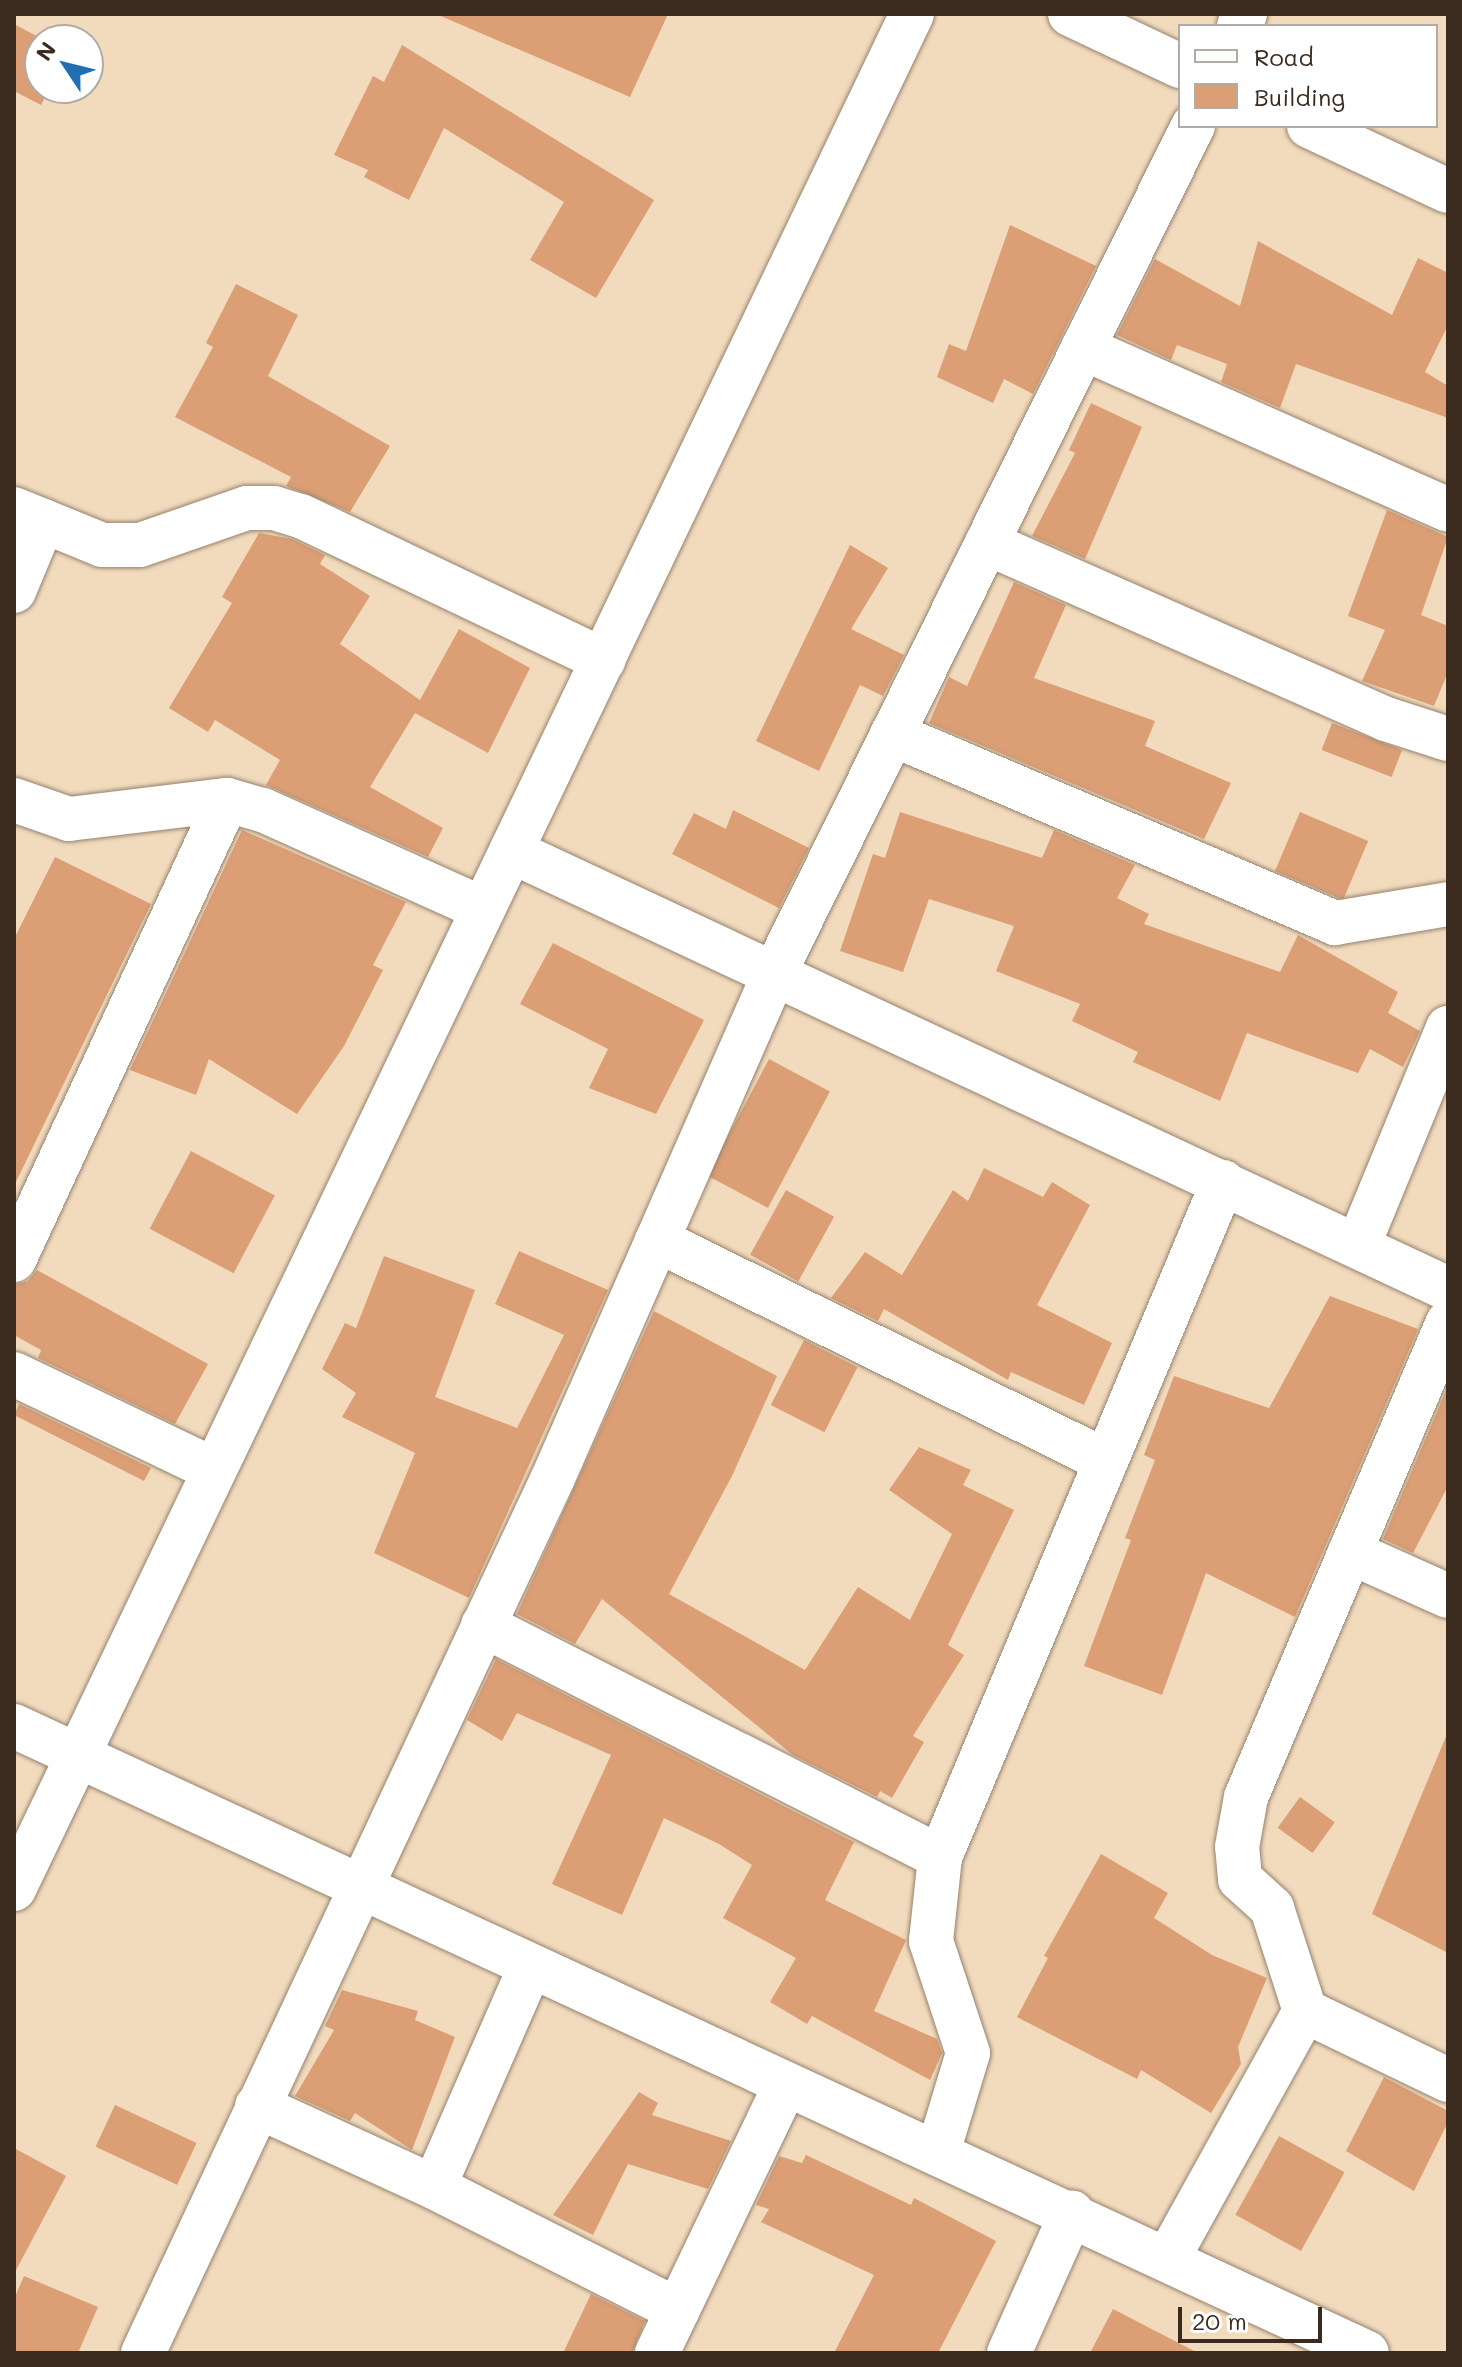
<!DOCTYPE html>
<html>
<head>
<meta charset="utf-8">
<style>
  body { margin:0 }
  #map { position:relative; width:1462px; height:2367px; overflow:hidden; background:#f2dbbd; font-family:Mali,sans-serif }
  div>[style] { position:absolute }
  .building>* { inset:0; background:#db9e75; transform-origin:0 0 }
  .roads { filter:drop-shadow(0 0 2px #96826e) drop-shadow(0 0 2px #96826e) }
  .minor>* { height:44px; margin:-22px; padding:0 22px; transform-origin:22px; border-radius:22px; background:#fff }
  span { translate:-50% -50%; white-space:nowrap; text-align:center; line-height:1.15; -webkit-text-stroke:6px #fff; paint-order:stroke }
  .frame { position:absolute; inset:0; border:16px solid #3b2a1e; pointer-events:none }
  .legend { position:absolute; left:1178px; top:24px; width:260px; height:104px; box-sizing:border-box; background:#fff; border:2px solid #b1aaa5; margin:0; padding:10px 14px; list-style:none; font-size:24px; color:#3b2a1e }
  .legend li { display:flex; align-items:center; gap:16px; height:40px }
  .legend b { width:40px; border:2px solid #b1aaa5 }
  .north { position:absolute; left:24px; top:24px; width:80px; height:80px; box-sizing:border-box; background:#fff; border:2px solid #b1aaa5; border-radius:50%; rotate:305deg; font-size:22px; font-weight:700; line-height:32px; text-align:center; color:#3b2a1e }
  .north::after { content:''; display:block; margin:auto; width:28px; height:36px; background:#1f6fb2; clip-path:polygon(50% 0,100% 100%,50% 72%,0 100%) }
  .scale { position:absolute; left:1178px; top:2307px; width:144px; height:36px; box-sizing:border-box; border:4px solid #3b2a1e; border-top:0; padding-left:10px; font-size:24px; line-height:28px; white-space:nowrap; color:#3b2a1e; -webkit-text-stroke:6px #fff; paint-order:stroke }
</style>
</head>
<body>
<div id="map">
  <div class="building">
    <div style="clip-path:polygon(436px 14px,668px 14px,630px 97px)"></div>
    <div style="clip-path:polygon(14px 24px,44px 40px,40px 40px,40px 88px,50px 88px,41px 105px,14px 91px)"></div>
    <div style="clip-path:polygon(402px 45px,654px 200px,596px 298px,530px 260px,564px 202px,444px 128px,409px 200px,364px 177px,368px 170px,334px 155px,373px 76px,384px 82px)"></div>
    <div style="clip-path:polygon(1010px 225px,1096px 266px,1033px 394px,1004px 379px,993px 403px,937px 377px,949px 344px,966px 351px)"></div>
    <div style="clip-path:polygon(1258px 241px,1392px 315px,1418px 258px,1448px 273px,1448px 325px,1425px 372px,1448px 386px,1448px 418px,1296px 364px,1280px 408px,1221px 382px,1227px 364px,1177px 345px,1171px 360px,1117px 335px,1155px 259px,1240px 306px)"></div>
    <div style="clip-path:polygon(236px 284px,298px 315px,268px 376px,390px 446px,350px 512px,286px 486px,291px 477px,175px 417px,213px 347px,206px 343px)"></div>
    <div style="clip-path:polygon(1091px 403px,1142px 427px,1085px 559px,1032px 536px,1075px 453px,1069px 450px)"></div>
    <div style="clip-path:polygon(1387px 510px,1448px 537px,1421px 615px,1448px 626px,1448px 672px,1434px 706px,1362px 681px,1385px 630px,1348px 616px)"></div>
    <div style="clip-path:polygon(259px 533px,292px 539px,325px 555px,320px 564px,370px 596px,340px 644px,420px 700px,459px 629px,530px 668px,488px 753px,415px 713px,370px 787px,443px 828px,428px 857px,266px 785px,280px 760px,215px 720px,208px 732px,169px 708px,232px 603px,222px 597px)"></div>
    <div style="clip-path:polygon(850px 545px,888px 568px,851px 629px,904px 655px,883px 696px,860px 685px,819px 771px,756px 741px)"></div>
    <div style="clip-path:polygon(1014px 582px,1066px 605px,1034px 678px,1155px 721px,1145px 746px,1231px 783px,1204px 839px,929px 723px,949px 677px,967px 686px)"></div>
    <div style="left:1332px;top:723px;width:75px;height:29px;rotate:21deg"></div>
    <div style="clip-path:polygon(733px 810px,809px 848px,779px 908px,672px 854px,694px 813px,726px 829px)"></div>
    <div style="clip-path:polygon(900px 812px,1042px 858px,1054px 830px,1135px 865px,1117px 898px,1149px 914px,1144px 924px,1280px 972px,1298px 935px,1398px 992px,1388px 1013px,1420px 1031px,1415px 1042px,1403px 1067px,1370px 1049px,1358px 1073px,1247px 1033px,1220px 1101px,1133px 1062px,1138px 1052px,1072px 1021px,1080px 1004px,996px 971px,1014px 926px,929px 899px,903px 972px,840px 951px,873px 854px,885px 858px)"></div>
    <div style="left:1300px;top:812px;width:74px;height:64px;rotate:23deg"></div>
    <div style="clip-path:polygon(242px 830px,406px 902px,373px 965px,383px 970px,344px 1046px,297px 1114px,209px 1059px,196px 1095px,130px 1070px)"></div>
    <div style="clip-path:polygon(55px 857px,151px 904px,14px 1186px,14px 939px)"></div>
    <div style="clip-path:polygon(553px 943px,704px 1020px,656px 1114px,589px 1088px,608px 1049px,520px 1004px)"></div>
    <div style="left:769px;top:1059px;width:69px;height:132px;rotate:28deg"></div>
    <div style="left:191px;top:1151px;width:95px;height:88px;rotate:28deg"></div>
    <div style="clip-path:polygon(984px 1168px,1043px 1197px,1052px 1182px,1090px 1205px,1037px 1305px,1112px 1343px,1084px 1405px,1011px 1372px,1008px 1380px,884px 1309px,878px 1321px,831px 1298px,865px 1252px,902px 1275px,953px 1190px,968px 1201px)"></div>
    <div style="left:786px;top:1190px;width:55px;height:74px;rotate:29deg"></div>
    <div style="clip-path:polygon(519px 1251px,608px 1290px,469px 1598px,374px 1553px,415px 1453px,342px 1417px,356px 1393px,322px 1369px,345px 1323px,356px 1328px,384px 1256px,475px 1290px,435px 1397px,517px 1428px,564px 1335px,495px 1304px)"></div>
    <div style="clip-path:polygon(37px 1270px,208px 1364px,175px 1424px,38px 1358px,41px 1350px,14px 1335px,14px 1285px,28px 1281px)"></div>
    <div style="clip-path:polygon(1330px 1296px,1418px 1329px,1295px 1617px,1206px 1573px,1162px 1695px,1084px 1666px,1131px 1540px,1125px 1538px,1155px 1460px,1144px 1455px,1174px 1376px,1269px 1408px)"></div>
    <div style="clip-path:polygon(654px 1311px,777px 1376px,732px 1476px,669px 1594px,805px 1670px,858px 1587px,910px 1620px,952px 1534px,889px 1490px,919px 1447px,971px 1470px,963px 1485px,1014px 1510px,948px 1645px,964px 1655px,913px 1736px,924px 1742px,892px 1798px,880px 1791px,877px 1797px,793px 1755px,602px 1599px,575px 1644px,517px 1614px)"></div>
    <div style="left:804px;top:1340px;width:60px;height:73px;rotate:27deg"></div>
    <div style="clip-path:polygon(1448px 1386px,1448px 1486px,1413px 1553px,1383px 1539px)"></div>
    <div style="clip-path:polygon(19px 1404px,151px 1468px,144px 1481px,14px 1415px)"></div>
    <div style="clip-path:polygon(496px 1659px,854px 1842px,825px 1900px,906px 1940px,874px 2011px,937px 2039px,942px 2053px,930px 2080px,812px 2016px,807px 2024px,770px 2002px,796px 1958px,723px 1918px,752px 1865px,719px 1844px,664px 1818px,622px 1915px,552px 1884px,611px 1755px,517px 1713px,502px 1741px,467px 1720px)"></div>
    <div style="clip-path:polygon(1447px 1734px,1448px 1734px,1448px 1953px,1372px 1914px)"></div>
    <div style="left:1300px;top:1797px;width:43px;height:38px;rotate:36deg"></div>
    <div style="clip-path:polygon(1101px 1854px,1168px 1893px,1154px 1918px,1212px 1955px,1267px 1978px,1238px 2047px,1241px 2064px,1211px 2113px,1141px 2070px,1137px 2079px,1017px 2017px,1048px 1958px,1044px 1956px)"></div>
    <div style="clip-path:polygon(342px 1990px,418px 2011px,415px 2020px,455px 2037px,412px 2150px,355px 2113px,350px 2121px,295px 2096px,334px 2030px,325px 2026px)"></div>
    <div style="clip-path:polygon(1384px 2077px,1448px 2111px,1448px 2122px,1414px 2191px,1346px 2151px)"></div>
    <div style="clip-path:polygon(639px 2092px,658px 2103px,652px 2115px,731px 2141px,708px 2189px,628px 2164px,593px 2235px,553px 2215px)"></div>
    <div style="left:115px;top:2105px;width:90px;height:46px;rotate:25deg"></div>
    <div style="left:1279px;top:2136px;width:75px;height:90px;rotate:29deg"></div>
    <div style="clip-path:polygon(14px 2148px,66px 2176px,14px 2274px)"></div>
    <div style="clip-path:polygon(806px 2155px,911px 2205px,914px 2198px,996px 2241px,938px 2353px,834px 2353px,874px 2275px,761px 2222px,769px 2209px,756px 2205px,779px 2156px,802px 2163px)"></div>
    <div style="clip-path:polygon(24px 2276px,98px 2307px,78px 2353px,14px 2353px,14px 2299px)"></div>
    <div style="clip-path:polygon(591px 2294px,645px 2321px,632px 2353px,563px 2353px)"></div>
    <div style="clip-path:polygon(1113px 2309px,1198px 2353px,1090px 2353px)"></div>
  </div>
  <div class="roads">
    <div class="minor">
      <div style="left:1070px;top:14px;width:122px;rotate:25.3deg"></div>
      <div style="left:1239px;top:26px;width:13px;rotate:-63deg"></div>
      <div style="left:1309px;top:126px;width:153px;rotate:25.1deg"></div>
      <div style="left:1083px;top:348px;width:399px;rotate:23.9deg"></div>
      <div style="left:14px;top:509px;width:95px;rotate:22.2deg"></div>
      <div style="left:102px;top:545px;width:38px"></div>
      <div style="left:140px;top:545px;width:113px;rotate:-19.1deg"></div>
      <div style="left:247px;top:508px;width:27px"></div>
      <div style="left:274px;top:508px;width:28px;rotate:17deg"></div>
      <div style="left:301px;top:516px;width:335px;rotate:25.5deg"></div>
      <div style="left:987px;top:543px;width:436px;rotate:23.8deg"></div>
      <div style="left:1386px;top:719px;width:65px;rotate:17.9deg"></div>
      <div style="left:14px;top:591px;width:76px;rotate:-67.5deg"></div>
      <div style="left:892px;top:734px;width:482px;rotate:23.1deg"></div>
      <div style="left:1335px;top:923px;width:115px;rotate:-9.5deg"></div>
      <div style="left:14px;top:800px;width:58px;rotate:19.1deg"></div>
      <div style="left:69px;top:819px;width:159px;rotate:-6.9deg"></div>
      <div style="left:227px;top:800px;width:37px;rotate:16deg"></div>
      <div style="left:263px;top:810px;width:241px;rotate:24.2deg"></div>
      <div style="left:511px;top:851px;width:1034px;rotate:25.05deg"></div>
      <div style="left:657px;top:1240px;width:500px;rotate:26.21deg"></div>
      <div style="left:1358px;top:1246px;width:236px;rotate:-67.6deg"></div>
      <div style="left:14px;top:1260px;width:507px;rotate:-65.15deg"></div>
      <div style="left:14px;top:1374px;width:222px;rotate:25.6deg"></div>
      <div style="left:1350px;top:1552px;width:107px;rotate:24.2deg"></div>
      <div style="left:483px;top:1625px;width:513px;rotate:26.92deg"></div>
      <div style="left:14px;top:1726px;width:1491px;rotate:24.86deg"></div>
      <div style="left:14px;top:1889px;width:2079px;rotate:-64.41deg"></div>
      <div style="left:1305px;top:2011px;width:159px;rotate:25.8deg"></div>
      <div style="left:257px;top:2106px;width:195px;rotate:24.6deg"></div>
      <div style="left:434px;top:2187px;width:273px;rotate:26.8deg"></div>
      <div style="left:938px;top:2152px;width:103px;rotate:-73.1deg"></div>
      <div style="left:968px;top:2053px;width:118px;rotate:-108.3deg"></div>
      <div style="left:931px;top:1941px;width:84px;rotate:-83.9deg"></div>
      <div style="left:940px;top:1857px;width:732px;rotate:-67.25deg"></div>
      <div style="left:434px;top:2187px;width:240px;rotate:-66.4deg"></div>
      <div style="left:1168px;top:2258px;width:282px;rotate:-61deg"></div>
      <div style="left:1305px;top:2011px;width:108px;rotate:-107.8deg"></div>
      <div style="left:1272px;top:1908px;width:43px;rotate:-137.8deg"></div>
      <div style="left:1240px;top:1879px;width:32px;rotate:-95deg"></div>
      <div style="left:1237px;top:1847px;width:51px;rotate:-79.8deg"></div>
      <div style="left:1246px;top:1797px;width:516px;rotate:-66.96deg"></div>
      <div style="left:143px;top:2353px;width:964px;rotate:-64.9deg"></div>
      <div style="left:552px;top:1480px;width:555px;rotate:-66.3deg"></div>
      <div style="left:775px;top:972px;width:944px;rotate:-63.71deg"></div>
      <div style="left:657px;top:2353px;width:298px;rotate:-64.4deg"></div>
      <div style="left:1009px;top:2353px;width:154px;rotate:-65.9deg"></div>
    </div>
  </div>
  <div class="frame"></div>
  <ul class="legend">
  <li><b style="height:10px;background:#fff"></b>Road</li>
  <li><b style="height:22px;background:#db9e75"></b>Building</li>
  </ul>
  <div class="north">N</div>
  <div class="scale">20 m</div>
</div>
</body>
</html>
